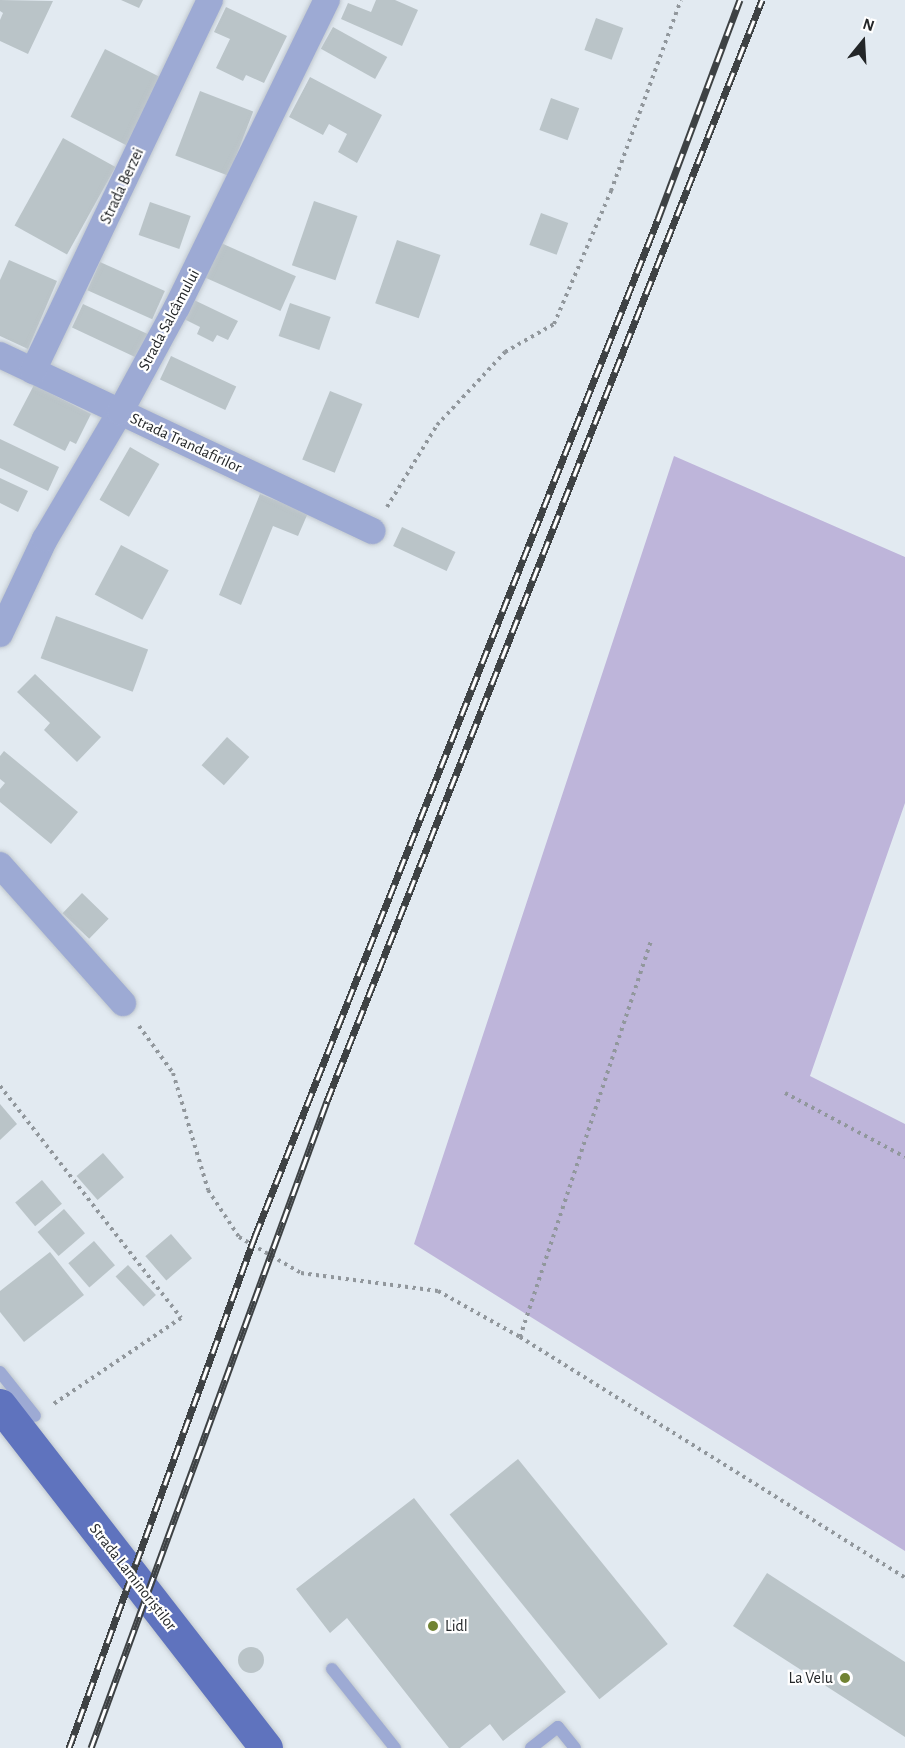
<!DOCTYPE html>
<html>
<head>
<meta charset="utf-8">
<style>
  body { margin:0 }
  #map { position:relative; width:905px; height:1748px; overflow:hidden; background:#e2eaf1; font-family:"Alegreya Sans",sans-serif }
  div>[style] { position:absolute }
  .green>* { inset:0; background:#beb5da }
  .building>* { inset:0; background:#bac4c8; transform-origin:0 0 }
  .round { border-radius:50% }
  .path>* { height:4px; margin-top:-2px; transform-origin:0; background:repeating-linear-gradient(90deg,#91979c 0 3px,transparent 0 7.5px) }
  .roads { filter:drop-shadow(0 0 2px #c0c7cd) drop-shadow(0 0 2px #c0c7cd) }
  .lane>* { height:12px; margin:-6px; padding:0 6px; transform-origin:6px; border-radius:6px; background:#9daad4 }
  .street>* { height:26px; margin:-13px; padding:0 13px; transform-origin:13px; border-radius:13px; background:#9daad4 }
  .primary>* { height:33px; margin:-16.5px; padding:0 16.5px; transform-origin:16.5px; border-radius:16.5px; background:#5f73be }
  .rail>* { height:7px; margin-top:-3.5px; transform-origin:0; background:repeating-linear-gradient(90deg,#fff 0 14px,#3e4244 0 28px); box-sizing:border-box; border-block:2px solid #3e4244 }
  .dots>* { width:16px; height:16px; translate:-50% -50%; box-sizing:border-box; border:3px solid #fff; border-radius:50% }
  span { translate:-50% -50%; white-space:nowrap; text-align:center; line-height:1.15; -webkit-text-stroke:4.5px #fff; paint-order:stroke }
  .street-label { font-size:16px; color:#232628 }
  .poi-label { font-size:16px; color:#232628 }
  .left { translate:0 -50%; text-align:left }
  .right { translate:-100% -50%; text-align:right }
  .north { position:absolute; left:833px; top:12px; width:60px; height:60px; -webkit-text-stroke:4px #fff; paint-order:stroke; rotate:18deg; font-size:16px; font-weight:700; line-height:24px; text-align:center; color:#232628 }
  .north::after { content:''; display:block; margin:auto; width:21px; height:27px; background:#232628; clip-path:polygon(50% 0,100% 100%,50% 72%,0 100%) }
</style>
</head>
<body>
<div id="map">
  <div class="green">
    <div style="clip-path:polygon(674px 456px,905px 557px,905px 803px,810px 1076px,905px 1124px,905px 1551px,414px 1244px)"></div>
  </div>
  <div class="building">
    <div style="clip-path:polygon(0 0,53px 1px,28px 54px,0 41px,0 20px,3px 13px,0 11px)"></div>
    <div style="clip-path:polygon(121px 0,143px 0,139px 8px)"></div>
    <div style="clip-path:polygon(376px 0,395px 0,418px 10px,402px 46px,341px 19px,348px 3px,371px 12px)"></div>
    <div style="clip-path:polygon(226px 7px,287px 36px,264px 83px,246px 75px,243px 81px,216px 68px,230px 39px,214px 32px)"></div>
    <div style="left:596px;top:18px;width:29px;height:34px;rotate:20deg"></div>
    <div style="left:333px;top:27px;width:62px;height:25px;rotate:29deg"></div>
    <div style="left:105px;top:49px;width:66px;height:76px;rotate:27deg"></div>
    <div style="clip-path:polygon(310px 77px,382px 115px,357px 163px,338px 152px,347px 134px,329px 124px,323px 135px,289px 117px)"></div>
    <div style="left:200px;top:91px;width:57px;height:69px;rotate:21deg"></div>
    <div style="left:551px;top:98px;width:30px;height:34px;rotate:20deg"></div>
    <div style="left:63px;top:138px;width:60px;height:100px;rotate:29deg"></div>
    <div style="left:314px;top:201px;width:46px;height:68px;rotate:19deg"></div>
    <div style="left:150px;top:202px;width:43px;height:35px;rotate:19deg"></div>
    <div style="left:541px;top:213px;width:29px;height:34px;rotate:20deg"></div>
    <div style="left:397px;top:240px;width:46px;height:67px;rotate:19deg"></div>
    <div style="left:221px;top:243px;width:82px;height:38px;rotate:24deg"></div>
    <div style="clip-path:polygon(9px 260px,57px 281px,28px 349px,0 336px,0 280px)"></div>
    <div style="left:100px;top:262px;width:71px;height:31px;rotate:24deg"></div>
    <div style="clip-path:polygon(194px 300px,238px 321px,228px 340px,217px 335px,213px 342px,197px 334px,200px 327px,184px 319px)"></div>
    <div style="left:290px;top:303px;width:43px;height:35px;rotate:19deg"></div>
    <div style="left:83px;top:304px;width:73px;height:26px;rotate:25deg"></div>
    <div style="left:171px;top:356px;width:72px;height:26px;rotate:25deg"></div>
    <div style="clip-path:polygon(34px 385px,91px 414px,76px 444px,70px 441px,65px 451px,13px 425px)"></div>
    <div style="left:330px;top:391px;width:35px;height:74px;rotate:22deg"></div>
    <div style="clip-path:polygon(0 439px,59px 467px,48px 491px,0 468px)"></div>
    <div style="left:130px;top:447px;width:34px;height:61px;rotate:30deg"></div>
    <div style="clip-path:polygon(0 478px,28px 491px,18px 512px,0 503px)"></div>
    <div style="clip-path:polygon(260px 494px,308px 513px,298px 536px,273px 526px,241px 605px,219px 595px)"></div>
    <div style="left:402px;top:527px;width:59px;height:21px;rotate:25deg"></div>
    <div style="left:121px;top:545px;width:54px;height:56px;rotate:28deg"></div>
    <div style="left:56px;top:616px;width:98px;height:45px;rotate:20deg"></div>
    <div style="clip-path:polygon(35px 674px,101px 737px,77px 762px,44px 730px,50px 723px,17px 692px)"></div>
    <div style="left:227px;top:737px;width:30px;height:38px;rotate:42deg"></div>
    <div style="clip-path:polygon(4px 751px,78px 812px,51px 844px,0 802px,0 789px,5px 783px,0 779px,0 756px)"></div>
    <div style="left:82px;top:893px;width:37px;height:28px;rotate:44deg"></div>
    <div style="clip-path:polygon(0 1104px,17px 1124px,0 1140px)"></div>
    <div style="left:103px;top:1153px;width:32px;height:35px;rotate:49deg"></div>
    <div style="left:42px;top:1180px;width:31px;height:35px;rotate:50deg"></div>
    <div style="left:64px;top:1209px;width:32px;height:35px;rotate:49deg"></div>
    <div style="left:171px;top:1234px;width:32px;height:34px;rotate:49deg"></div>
    <div style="left:94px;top:1241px;width:32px;height:34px;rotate:49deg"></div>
    <div style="clip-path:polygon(50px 1252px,84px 1295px,24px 1342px,0 1312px,0 1291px)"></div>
    <div style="left:128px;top:1265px;width:41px;height:17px;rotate:47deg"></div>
    <div style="left:518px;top:1459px;width:238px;height:88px;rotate:51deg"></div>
    <div style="clip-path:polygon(414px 1498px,566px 1692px,503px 1741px,490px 1724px,460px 1748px,449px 1748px,347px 1618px,330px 1633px,296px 1589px)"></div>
    <div style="clip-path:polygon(767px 1573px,905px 1662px,905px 1737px,733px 1626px)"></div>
    <div class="round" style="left:238px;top:1647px;width:26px;height:26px"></div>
  </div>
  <div class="path">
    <div style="left:387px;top:507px;width:96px;rotate:-58.6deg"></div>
    <div style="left:437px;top:425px;width:100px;rotate:-47deg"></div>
    <div style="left:505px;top:352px;width:56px;rotate:-29.7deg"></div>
    <div style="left:554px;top:324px;width:145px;rotate:-66.8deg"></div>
    <div style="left:611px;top:191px;width:203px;rotate:-69.9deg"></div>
    <div style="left:139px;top:1026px;width:58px;rotate:54.1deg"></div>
    <div style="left:173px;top:1073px;width:122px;rotate:73.3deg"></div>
    <div style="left:208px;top:1190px;width:56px;rotate:56.6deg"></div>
    <div style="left:239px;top:1237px;width:72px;rotate:30.1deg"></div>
    <div style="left:301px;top:1273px;width:138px;rotate:7.5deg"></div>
    <div style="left:438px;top:1291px;width:94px;rotate:29.3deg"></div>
    <div style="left:520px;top:1337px;width:454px;rotate:32deg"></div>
    <div style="left:0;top:1086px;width:294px;rotate:52deg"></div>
    <div style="left:181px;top:1318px;width:156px;rotate:146deg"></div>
    <div style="left:785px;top:1093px;width:136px;rotate:28.1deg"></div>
    <div style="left:520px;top:1337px;width:419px;rotate:-71.7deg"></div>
  </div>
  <div class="roads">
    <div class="lane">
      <div style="left:0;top:1372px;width:56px;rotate:51.5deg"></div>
      <div style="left:332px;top:1669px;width:101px;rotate:51.4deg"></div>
      <div style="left:531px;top:1748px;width:34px;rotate:-38deg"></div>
      <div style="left:558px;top:1727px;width:27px;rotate:51deg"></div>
    </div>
    <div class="street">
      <div style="left:0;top:355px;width:412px;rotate:25.3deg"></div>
      <div style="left:33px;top:371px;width:411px;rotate:-64.5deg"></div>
      <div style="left:0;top:634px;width:105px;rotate:-64.7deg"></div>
      <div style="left:45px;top:539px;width:147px;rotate:-59.4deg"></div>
      <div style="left:120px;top:412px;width:119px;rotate:-61.5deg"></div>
      <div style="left:177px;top:307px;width:342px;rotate:-64deg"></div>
      <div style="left:0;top:865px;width:185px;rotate:48.3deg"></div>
    </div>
    <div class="primary">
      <div style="left:0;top:1405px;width:434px;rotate:52.2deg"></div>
    </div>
  </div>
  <div class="rail">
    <div style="left:69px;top:1748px;width:545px;rotate:-70.03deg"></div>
    <div style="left:255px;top:1236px;width:1094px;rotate:-68.38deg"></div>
    <div style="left:658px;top:219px;width:234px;rotate:-69.5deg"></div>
    <div style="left:91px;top:1748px;width:689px;rotate:-69.96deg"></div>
    <div style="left:327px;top:1101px;width:1184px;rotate:-68.44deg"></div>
  </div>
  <div class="dots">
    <div style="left:433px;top:1626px;background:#718333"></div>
    <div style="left:845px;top:1678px;background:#718333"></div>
  </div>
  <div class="street-label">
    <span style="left:122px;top:186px;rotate:-65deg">Strada Berzei</span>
    <span style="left:169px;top:320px;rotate:-62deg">Strada Salcâmului</span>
    <span style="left:186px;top:443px;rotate:25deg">Strada Trandafirilor</span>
    <span style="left:133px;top:1577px;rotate:52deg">Strada Laminoriștilor</span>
  </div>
  <div class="poi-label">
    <span class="left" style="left:445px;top:1626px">Lidl</span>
    <span class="right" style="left:833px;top:1678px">La Velu</span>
  </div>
  <div class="north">N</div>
</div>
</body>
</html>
